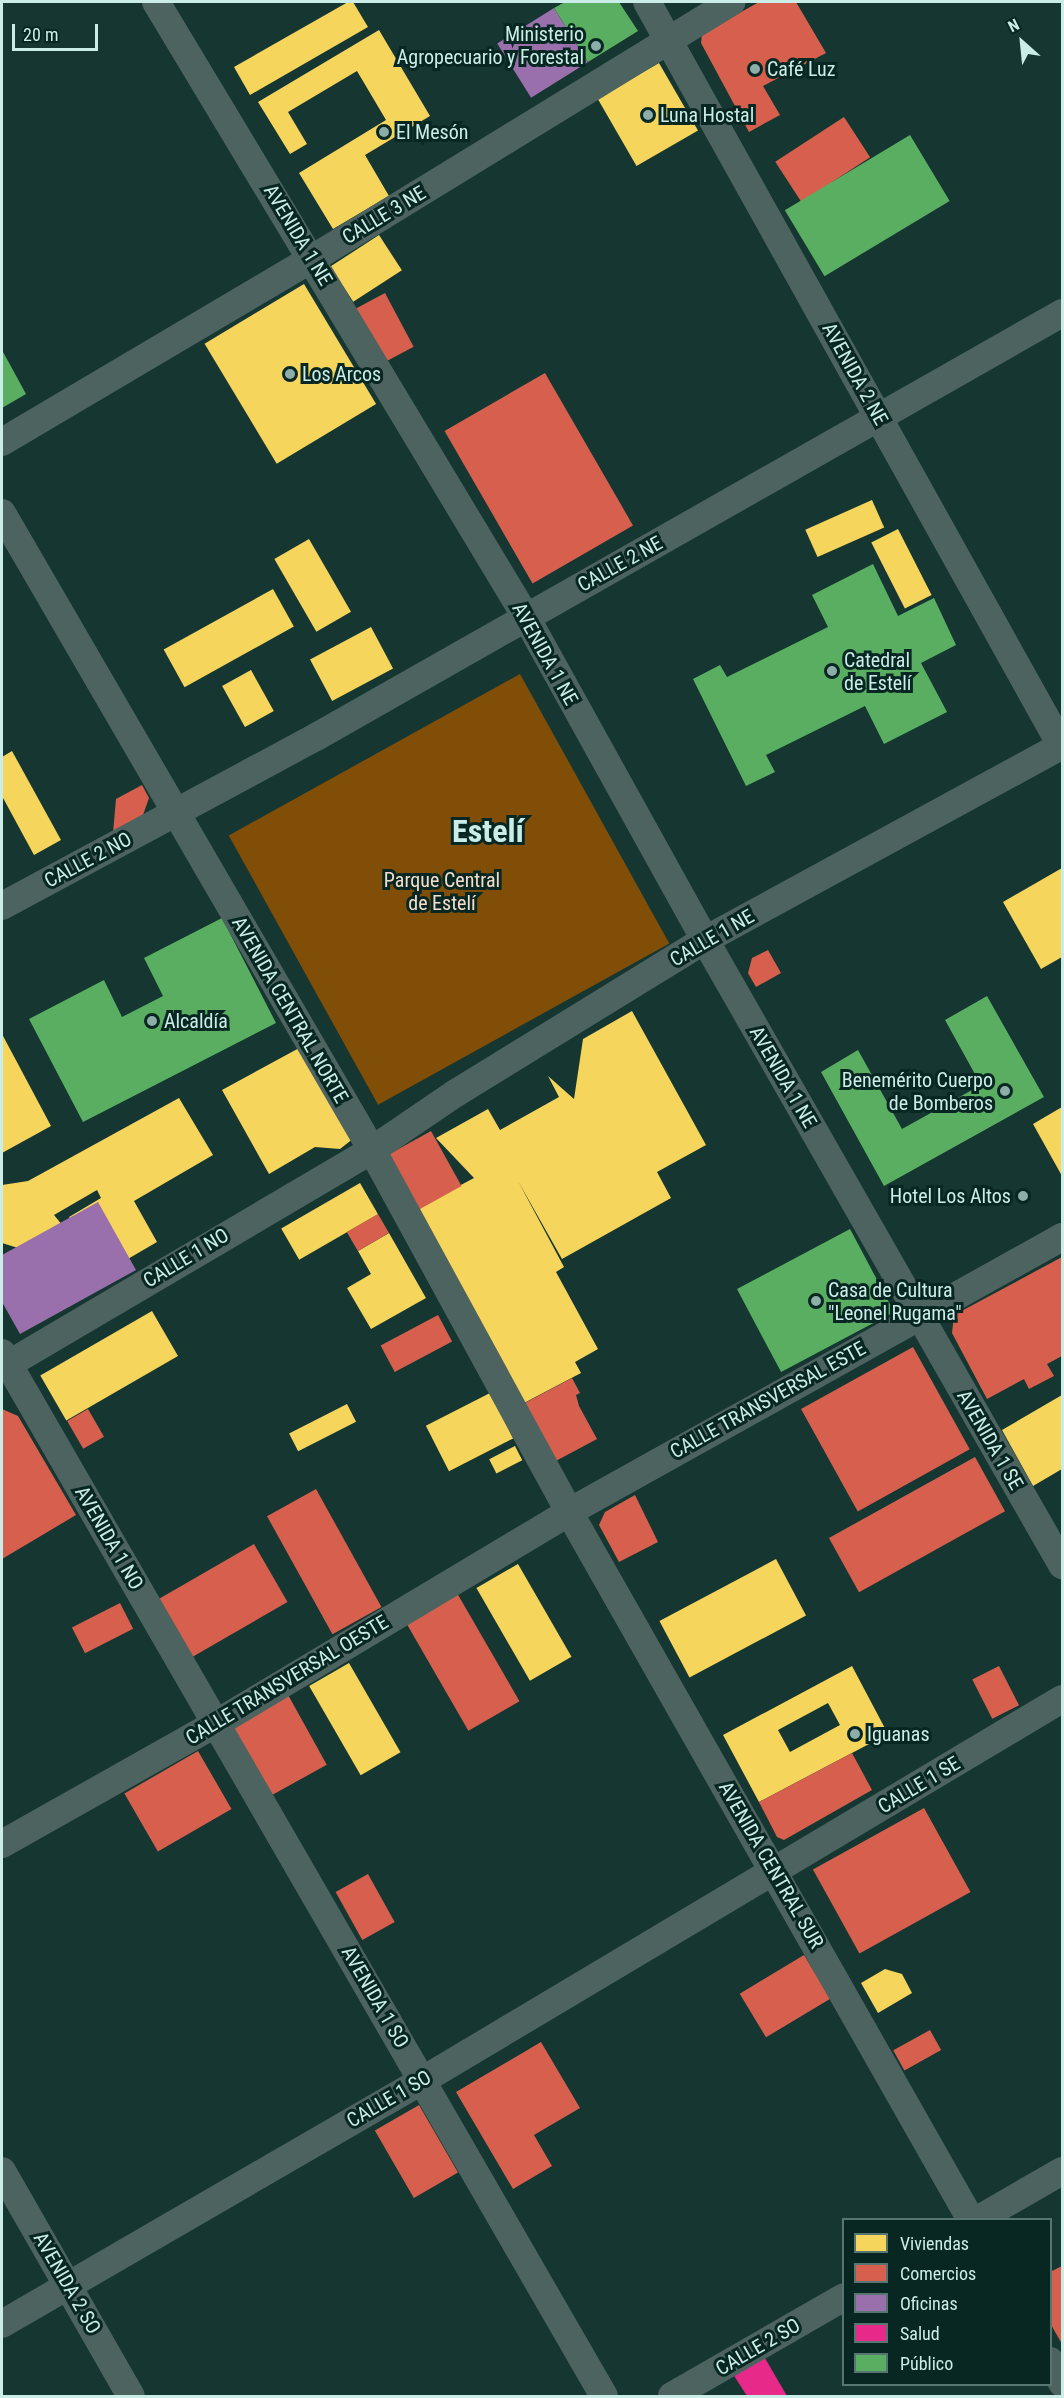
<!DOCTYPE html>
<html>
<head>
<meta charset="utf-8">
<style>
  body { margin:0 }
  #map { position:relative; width:1064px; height:2398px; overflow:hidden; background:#163632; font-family:"Roboto Condensed",sans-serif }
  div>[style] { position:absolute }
  .green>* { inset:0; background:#804e07; transform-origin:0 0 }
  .homes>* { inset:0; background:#f6d55c; transform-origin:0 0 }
  .shops>* { inset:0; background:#d6604d; transform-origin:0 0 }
  .offices>* { inset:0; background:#9970ab; transform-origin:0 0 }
  .health>* { inset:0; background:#e7298a }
  .public>* { inset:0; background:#5aae61; transform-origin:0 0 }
  .minor>* { height:28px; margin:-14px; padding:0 14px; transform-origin:14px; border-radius:14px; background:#4c6360 }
  .dots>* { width:16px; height:16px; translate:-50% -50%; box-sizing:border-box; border:3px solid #092722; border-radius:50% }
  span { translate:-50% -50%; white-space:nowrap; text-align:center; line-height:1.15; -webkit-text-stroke:6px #092722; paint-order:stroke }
  .poi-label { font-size:20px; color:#cbede7 }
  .right { translate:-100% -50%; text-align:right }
  .left { translate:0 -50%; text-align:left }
  .street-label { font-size:20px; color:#cbede7 }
  .park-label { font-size:20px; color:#f5decb }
  .town-label { font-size:32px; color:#cbede7; font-weight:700 }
  .frame { position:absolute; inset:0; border:3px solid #cbede7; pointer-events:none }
  .legend { position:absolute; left:842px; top:2218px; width:210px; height:168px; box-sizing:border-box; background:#092722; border:2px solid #577671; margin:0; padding:8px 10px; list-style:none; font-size:18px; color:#cbede7 }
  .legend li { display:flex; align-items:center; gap:12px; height:30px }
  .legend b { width:30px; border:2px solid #577671 }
  .north { position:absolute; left:992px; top:12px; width:60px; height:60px; -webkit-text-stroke:4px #092722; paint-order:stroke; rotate:333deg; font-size:16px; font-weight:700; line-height:24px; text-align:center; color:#cbede7 }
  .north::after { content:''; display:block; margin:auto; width:21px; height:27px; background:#cbede7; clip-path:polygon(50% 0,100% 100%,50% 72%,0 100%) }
  .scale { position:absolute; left:12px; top:24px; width:86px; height:27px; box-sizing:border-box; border:3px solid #cbede7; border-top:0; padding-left:8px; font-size:18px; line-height:21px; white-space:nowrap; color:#cbede7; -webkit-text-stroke:4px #092722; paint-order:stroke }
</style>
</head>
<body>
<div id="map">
  <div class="green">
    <div style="left:520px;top:674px;width:308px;height:333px;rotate:61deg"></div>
  </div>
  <div class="homes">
    <div style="clip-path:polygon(348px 2px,353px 2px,368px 27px,250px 95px,234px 67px)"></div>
    <div style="clip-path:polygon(379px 30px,430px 116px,365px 155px,389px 196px,333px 229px,299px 173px,386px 120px,357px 71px,288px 112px,307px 144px,290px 154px,258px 102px)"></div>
    <div style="left:659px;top:63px;width:78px;height:71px;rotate:60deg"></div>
    <div style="left:379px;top:235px;width:42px;height:58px;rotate:57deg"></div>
    <div style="left:304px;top:284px;width:140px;height:116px;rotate:59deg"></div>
    <div style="left:872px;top:500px;width:30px;height:73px;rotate:66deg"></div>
    <div style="left:898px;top:529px;width:74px;height:30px;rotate:63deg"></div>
    <div style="left:309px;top:539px;width:84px;height:40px;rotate:60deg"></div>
    <div style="left:273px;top:589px;width:43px;height:125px;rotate:61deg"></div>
    <div style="left:371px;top:627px;width:47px;height:69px;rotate:62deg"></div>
    <div style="left:251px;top:670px;width:47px;height:33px;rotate:61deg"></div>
    <div style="clip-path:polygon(12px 751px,61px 840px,34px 855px,2px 796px,2px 757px)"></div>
    <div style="clip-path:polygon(1062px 868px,1062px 957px,1041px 969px,1003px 902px)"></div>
    <div style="clip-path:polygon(632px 1011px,706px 1145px,657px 1172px,671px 1198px,562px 1259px,518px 1181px,564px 1267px,556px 1272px,598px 1349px,575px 1362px,581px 1373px,524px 1403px,412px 1211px,474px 1178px,436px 1138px,488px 1109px,500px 1130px,559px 1097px,548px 1076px,574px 1099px,583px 1039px)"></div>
    <div style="clip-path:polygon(2px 1034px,51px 1126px,2px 1153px)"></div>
    <div style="clip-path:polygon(301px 1047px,354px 1138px,340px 1149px,315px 1147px,269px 1174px,222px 1090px)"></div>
    <div style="clip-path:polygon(179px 1098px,213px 1155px,134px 1201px,157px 1242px,102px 1274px,69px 1217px,101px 1198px,97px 1190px,54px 1215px,102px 1274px,2px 1243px,2px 1185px,28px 1181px)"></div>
    <div style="clip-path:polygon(1062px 1107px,1062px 1176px,1033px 1124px)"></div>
    <div style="left:360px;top:1183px;width:36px;height:91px;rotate:60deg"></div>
    <div style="clip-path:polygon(389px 1233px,426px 1298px,371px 1329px,347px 1288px,371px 1274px,358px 1251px)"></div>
    <div style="left:152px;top:1311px;width:52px;height:129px;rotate:60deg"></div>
    <div style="left:490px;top:1393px;width:51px;height:72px;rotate:63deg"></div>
    <div style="clip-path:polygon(1062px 1395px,1062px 1469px,1033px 1486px,1002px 1430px)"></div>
    <div style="left:347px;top:1404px;width:20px;height:65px;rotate:63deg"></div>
    <div style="left:515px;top:1446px;width:16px;height:29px;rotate:63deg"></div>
    <div style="left:776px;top:1559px;width:64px;height:132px;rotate:62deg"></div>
    <div style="left:518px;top:1564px;width:107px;height:48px;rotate:60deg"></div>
    <div style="left:349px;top:1663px;width:103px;height:46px;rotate:60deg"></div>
    <div style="clip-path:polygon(evenodd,852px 1666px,888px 1734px,759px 1802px,723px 1735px,852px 1666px,828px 1703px,840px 1725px,790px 1752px,778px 1730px,828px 1703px)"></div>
    <div style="clip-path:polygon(885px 1969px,902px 1974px,912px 1993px,878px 2013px,861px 1983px)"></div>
  </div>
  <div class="shops">
    <div style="clip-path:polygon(759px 2px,796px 2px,826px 53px,763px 86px,780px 115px,749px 132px,701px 43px,702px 34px)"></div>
    <div style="left:844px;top:117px;width:48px;height:82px;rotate:57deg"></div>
    <div style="left:385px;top:293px;width:61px;height:34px;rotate:62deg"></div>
    <div style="left:545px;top:373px;width:176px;height:116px;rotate:60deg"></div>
    <div style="clip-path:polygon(142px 785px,149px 798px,143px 815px,113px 833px,116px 799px)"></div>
    <div style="clip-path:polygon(768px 950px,781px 973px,756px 987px,748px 973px,752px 958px)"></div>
    <div style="left:431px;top:1131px;width:63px;height:66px;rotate:61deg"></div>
    <div style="left:378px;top:1214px;width:22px;height:36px;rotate:60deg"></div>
    <div style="clip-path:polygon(1062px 1257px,1062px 1356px,1047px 1364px,1054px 1376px,1029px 1389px,1024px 1379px,987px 1399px,952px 1333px,954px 1315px)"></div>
    <div style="left:438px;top:1315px;width:30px;height:65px;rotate:62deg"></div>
    <div style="left:913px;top:1347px;width:117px;height:128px;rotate:61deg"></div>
    <div style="clip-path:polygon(572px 1378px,580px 1393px,576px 1395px,579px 1406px,597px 1439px,552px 1463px,521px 1405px)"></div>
    <div style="clip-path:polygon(2px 1409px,18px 1416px,76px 1515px,2px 1559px)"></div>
    <div style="left:88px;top:1409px;width:32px;height:24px;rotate:60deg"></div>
    <div style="left:975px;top:1457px;width:62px;height:167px;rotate:61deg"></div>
    <div style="left:316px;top:1489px;width:135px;height:56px;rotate:61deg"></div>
    <div style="clip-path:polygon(635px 1495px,658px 1542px,619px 1562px,599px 1525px,605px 1512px)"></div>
    <div style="left:254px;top:1544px;width:67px;height:114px;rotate:60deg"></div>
    <div style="left:457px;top:1593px;width:125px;height:59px;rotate:60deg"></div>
    <div style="left:120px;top:1603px;width:29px;height:54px;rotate:63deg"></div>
    <div style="left:999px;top:1666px;width:44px;height:30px;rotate:63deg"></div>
    <div style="left:287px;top:1693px;width:82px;height:64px;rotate:61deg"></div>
    <div style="left:198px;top:1751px;width:67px;height:85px;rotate:60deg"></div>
    <div style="clip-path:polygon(852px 1753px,872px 1790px,784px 1840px,777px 1837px,759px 1802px)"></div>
    <div style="left:924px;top:1808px;width:96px;height:127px;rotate:61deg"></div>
    <div style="left:368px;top:1874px;width:55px;height:37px;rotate:61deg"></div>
    <div style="left:804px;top:1955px;width:51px;height:75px;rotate:59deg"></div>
    <div style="left:930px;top:2030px;width:23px;height:42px;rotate:61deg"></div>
    <div style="clip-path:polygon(541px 2042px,580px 2108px,534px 2135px,552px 2166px,513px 2189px,456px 2092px)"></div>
    <div style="left:419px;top:2105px;width:78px;height:51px;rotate:60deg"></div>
    <div style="clip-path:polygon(1062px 2266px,1062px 2344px,1050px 2323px,1050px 2272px)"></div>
  </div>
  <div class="offices">
    <div style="left:554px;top:8px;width:64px;height:67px;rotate:58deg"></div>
    <div style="clip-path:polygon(98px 1202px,136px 1270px,20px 1334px,2px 1302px,2px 1255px)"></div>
  </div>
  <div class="health">
    <div style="clip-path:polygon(762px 2353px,787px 2396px,747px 2396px,731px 2371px)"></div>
  </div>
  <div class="public">
    <div style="clip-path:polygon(565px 2px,619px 2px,638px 31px,588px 62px,554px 8px)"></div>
    <div style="left:910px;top:135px;width:77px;height:146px;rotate:59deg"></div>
    <div style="clip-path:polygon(2px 350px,26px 394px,2px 408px)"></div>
    <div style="clip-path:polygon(873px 564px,898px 616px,934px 598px,956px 645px,921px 663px,947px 712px,884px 744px,865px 706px,766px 755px,775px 772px,746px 786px,693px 679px,720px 665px,727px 677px,828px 627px,812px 595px)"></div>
    <div style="clip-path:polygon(222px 918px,276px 1023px,83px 1122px,29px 1019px,104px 980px,122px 1017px,163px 996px,144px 958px)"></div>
    <div style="clip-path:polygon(987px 996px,1044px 1097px,884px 1186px,821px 1072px,858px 1050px,902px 1129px,981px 1085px,945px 1020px)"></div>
    <div style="left:850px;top:1229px;width:94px;height:128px;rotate:62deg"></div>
  </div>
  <div class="minor">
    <div style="left:156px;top:2px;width:718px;rotate:58.97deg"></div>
    <div style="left:526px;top:617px;width:369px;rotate:61deg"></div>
    <div style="left:705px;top:940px;width:720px;rotate:60.26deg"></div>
    <div style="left:647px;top:2px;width:853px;rotate:60.88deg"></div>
    <div style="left:2px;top:442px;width:360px;rotate:-30.6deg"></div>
    <div style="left:312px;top:259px;width:492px;rotate:-31.5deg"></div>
    <div style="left:2px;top:513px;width:737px;rotate:59.85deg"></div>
    <div style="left:372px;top:1150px;width:412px;rotate:61.4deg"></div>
    <div style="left:569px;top:1512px;width:814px;rotate:60.41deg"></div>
    <div style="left:2px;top:906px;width:357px;rotate:-28.3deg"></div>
    <div style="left:316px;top:737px;width:858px;rotate:-29.61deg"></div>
    <div style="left:2px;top:1353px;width:1204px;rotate:60.01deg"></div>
    <div style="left:2px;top:1368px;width:429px;rotate:-30.5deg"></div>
    <div style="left:372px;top:1150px;width:102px;rotate:-34.2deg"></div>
    <div style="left:456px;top:1093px;width:292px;rotate:-31.6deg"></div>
    <div style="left:705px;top:940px;width:407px;rotate:-28.6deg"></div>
    <div style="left:2px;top:1844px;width:247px;rotate:-29.4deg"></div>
    <div style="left:217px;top:1723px;width:410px;rotate:-30.9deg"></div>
    <div style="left:569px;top:1512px;width:565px;rotate:-29.15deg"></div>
    <div style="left:2px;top:2171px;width:259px;rotate:60.2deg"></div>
    <div style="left:977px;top:2220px;width:98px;rotate:-30deg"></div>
    <div style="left:2px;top:2324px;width:487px;rotate:-30.1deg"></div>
    <div style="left:423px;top:2080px;width:744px;rotate:-30.81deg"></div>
    <div style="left:1050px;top:2361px;width:25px;rotate:61deg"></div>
    <div style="left:672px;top:2396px;width:198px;rotate:-29.9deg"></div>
  </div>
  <div class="dots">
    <div style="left:596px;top:46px;background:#8cada8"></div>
    <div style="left:755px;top:69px;background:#8cada8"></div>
    <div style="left:648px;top:115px;background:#8cada8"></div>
    <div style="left:384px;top:132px;background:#8cada8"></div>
    <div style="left:290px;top:374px;background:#8cada8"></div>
    <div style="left:832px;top:671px;background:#8cada8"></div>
    <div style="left:152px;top:1021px;background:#8cada8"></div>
    <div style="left:1005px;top:1091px;background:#8cada8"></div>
    <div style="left:1023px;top:1196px;background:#8cada8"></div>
    <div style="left:816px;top:1301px;background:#8cada8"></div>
    <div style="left:855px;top:1734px;background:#8cada8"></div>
  </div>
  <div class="poi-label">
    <span class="right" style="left:584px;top:46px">Ministerio<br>Agropecuario y Forestal</span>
    <span class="left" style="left:767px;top:69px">Café Luz</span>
    <span class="left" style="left:660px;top:115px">Luna Hostal</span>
    <span class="left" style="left:396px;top:132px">El Mesón</span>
    <span class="left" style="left:302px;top:374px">Los Arcos</span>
    <span class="left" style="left:844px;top:672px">Catedral<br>de Estelí</span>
    <span class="left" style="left:164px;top:1021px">Alcaldía</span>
    <span class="right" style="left:993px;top:1092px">Benemérito Cuerpo<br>de Bomberos</span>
    <span class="right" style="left:1011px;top:1196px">Hotel Los Altos</span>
    <span class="left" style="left:828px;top:1302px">Casa de Cultura<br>"Leonel Rugama"</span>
    <span class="left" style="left:867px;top:1734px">Iguanas</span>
  </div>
  <div class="street-label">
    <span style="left:384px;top:215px;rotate:-31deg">CALLE 3 NE</span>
    <span style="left:298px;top:235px;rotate:59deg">AVENIDA 1 NE</span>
    <span style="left:855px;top:374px;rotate:61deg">AVENIDA 2 NE</span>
    <span style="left:620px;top:564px;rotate:-29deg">CALLE 2 NE</span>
    <span style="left:545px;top:654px;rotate:61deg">AVENIDA 1 NE</span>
    <span style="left:88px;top:860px;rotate:-28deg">CALLE 2 NO</span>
    <span style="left:712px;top:938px;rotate:-30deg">CALLE 1 NE</span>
    <span style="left:290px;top:1010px;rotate:60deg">AVENIDA CENTRAL NORTE</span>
    <span style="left:783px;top:1077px;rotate:60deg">AVENIDA 1 NE</span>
    <span style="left:186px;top:1258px;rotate:-31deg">CALLE 1 NO</span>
    <span style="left:768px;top:1400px;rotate:-29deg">CALLE TRANSVERSAL ESTE</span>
    <span style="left:990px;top:1440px;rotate:60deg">AVENIDA 1 SE</span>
    <span style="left:109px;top:1538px;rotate:60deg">AVENIDA 1 NO</span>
    <span style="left:287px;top:1680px;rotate:-31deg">CALLE TRANSVERSAL OESTE</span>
    <span style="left:919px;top:1785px;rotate:-31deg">CALLE 1 SE</span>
    <span style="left:771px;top:1865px;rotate:60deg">AVENIDA CENTRAL SUR</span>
    <span style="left:375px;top:1997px;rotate:60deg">AVENIDA 1 SO</span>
    <span style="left:389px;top:2099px;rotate:-30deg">CALLE 1 SO</span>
    <span style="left:67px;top:2283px;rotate:60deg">AVENIDA 2 SO</span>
    <span style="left:758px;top:2347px;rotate:-30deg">CALLE 2 SO</span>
  </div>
  <div class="park-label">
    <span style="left:442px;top:892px">Parque Central<br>de Estelí</span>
  </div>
  <div class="town-label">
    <span style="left:488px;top:831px">Estelí</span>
  </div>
  <div class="frame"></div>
  <ul class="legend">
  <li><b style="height:16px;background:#f6d55c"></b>Viviendas</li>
  <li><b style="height:16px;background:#d6604d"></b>Comercios</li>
  <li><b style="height:16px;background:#9970ab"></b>Oficinas</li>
  <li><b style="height:16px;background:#e7298a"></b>Salud</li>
  <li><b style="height:16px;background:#5aae61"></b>Público</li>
  </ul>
  <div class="north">N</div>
  <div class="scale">20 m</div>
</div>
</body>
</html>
